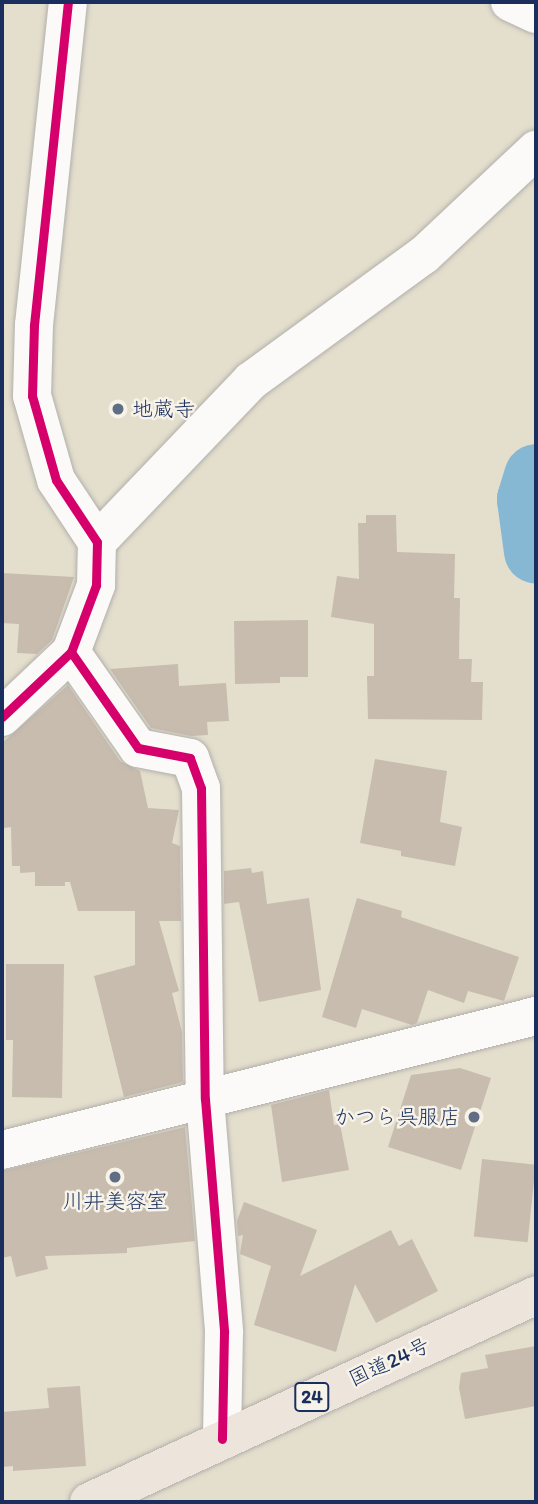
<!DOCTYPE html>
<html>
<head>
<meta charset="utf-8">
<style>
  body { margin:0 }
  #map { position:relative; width:538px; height:1504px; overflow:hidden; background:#e4decd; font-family:Itim,"Klee One",sans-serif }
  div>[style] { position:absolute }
  .river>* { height:65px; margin:-32.5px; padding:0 32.5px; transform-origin:32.5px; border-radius:32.5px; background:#86b8d3 }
  .building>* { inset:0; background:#c8bcaf; transform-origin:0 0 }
  .roads { filter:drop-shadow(0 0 2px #b1b0aa) drop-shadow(0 0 2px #b1b0aa) }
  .minor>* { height:38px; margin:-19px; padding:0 19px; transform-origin:19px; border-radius:19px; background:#fbfaf8 }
  .trunk>* { height:38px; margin:-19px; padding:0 19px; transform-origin:19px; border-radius:19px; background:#ede5dc }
  .cycleway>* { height:9px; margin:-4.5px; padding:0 4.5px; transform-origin:4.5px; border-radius:4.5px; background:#d6006c }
  .dots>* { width:19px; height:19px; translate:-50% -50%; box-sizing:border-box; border:4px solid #f7f3e8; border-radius:50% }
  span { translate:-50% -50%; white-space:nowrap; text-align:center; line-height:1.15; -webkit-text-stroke:5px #f7f3e8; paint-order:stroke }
  .shield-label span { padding:2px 5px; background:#f7f3e8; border:2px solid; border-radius:5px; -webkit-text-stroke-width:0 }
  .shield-label { font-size:19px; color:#1b2f5e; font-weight:700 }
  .poi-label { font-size:21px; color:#1b2f5e }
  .left { translate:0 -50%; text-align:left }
  .right { translate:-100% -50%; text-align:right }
  .street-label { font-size:21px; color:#1b2f5e }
  .frame { position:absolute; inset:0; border:4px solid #1b2f5e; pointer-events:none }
</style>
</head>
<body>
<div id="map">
  <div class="river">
    <div style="left:536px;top:476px;width:24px;rotate:107deg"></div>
    <div style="left:529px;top:499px;width:52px;rotate:82.3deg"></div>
  </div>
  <div class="building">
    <div style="clip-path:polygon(366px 515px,396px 515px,397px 552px,455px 554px,454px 598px,460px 598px,459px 659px,472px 659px,471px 682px,483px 682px,482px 720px,368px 719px,367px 676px,374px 676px,374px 624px,331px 617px,337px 576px,359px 579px,358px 523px,366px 523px)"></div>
    <div style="clip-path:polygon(2px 573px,74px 577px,52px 640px,37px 654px,17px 653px,19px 624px,2px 623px)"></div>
    <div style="clip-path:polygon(308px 620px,308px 677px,280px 677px,280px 683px,235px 684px,234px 621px)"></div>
    <div style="clip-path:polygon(178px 664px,179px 686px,226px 683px,229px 721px,207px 722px,208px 735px,191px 736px,151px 728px,110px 669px)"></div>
    <div style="clip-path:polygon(68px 685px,120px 761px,140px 771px,148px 808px,179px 810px,172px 843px,180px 846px,181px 921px,159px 921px,179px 991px,172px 993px,182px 1032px,183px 1082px,124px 1097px,94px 976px,135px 965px,135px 911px,78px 911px,70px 882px,65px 882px,65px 886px,35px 886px,35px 872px,20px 873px,20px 866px,12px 866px,11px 827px,4px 828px,2px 743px)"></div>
    <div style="clip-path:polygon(375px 759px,447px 771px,440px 822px,462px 827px,455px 866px,401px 856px,401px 851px,360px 843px)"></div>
    <div style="clip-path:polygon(251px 868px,252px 873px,263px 871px,267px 904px,309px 898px,321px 990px,259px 1002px,239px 902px,224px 904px,224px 871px)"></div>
    <div style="clip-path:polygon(357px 898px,402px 911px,401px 917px,519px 957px,504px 1001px,468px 991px,464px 1003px,428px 990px,417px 1023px,412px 1025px,362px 1009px,356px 1028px,322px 1017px)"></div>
    <div style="clip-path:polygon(6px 964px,64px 964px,62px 1098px,12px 1097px,13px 1040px,6px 1040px)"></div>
    <div style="clip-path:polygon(460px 1068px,491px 1078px,461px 1170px,388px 1147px,411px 1075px)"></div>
    <div style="clip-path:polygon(329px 1090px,334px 1125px,340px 1124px,349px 1170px,282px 1182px,271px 1105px)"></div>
    <div style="clip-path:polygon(185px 1127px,195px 1241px,127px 1248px,127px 1253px,45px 1256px,48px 1269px,16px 1277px,11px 1256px,2px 1258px,2px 1171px)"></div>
    <div style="left:482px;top:1159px;width:54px;height:78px;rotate:6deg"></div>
    <div style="clip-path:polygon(244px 1202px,317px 1230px,300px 1276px,391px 1230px,399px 1246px,412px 1239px,438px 1291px,376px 1323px,355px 1284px,336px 1352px,254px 1325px,271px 1266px,240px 1254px,243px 1235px,238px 1236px,237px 1221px)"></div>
    <div style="clip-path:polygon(536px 1346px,536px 1406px,465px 1419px,459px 1388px,461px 1373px,488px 1368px,485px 1355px)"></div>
    <div style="clip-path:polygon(80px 1386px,86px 1466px,13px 1471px,13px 1466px,2px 1467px,2px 1412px,49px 1408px,47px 1388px)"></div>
  </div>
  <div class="roads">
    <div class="minor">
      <div style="left:510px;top:2px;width:29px;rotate:25deg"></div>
      <div style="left:97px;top:542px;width:223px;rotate:-46.3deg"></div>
      <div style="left:251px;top:381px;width:214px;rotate:-36.1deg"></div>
      <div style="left:424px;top:255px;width:154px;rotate:-43.2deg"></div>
      <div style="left:71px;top:652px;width:117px;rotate:55.1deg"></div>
      <div style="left:138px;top:748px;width:53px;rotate:10.9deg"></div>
      <div style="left:190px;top:758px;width:32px;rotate:70deg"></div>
      <div style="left:201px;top:788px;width:311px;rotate:89.3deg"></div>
      <div style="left:205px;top:1099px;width:234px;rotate:85.3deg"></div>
      <div style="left:224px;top:1332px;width:107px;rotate:91.1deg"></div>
      <div style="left:2px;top:717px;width:95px;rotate:-43.3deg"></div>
      <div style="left:71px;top:652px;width:72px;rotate:-69.5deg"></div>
      <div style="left:96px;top:585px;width:43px;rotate:-88.7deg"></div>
      <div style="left:97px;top:542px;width:74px;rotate:-123.5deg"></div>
      <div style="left:56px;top:480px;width:87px;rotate:-105.9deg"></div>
      <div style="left:32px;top:396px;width:71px;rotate:-88.4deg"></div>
      <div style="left:34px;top:325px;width:325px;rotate:-84deg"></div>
      <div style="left:2px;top:1150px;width:551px;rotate:-14.09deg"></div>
    </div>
    <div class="trunk">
      <div style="left:89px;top:1502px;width:493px;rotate:-24.8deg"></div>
    </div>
  </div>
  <div class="cycleway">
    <div style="left:71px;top:652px;width:117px;rotate:55.1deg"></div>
    <div style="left:138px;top:748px;width:53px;rotate:10.9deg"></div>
    <div style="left:190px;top:758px;width:32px;rotate:70deg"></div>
    <div style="left:201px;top:788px;width:311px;rotate:89.3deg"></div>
    <div style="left:205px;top:1099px;width:234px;rotate:85.3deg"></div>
    <div style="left:224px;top:1332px;width:107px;rotate:91.1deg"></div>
    <div style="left:2px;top:717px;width:95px;rotate:-43.3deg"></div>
    <div style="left:71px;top:652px;width:72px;rotate:-69.5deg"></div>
    <div style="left:96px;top:585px;width:43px;rotate:-88.7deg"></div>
    <div style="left:97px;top:542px;width:74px;rotate:-123.5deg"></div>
    <div style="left:56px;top:480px;width:87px;rotate:-105.9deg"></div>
    <div style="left:32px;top:396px;width:71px;rotate:-88.4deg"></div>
    <div style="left:34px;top:325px;width:325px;rotate:-84deg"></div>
  </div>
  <div class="dots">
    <div style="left:118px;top:409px;background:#616c85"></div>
    <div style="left:474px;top:1117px;background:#616c85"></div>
    <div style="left:115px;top:1177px;background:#616c85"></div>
  </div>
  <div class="shield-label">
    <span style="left:312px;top:1397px">24</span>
  </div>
  <div class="poi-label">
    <span class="left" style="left:132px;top:409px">地蔵寺</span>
    <span class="right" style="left:460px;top:1117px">かつら呉服店</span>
    <span style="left:115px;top:1201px">川井美容室</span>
  </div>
  <div class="street-label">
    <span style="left:389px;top:1362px;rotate:-25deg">国道24号</span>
  </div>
  <div class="frame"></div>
</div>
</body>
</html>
